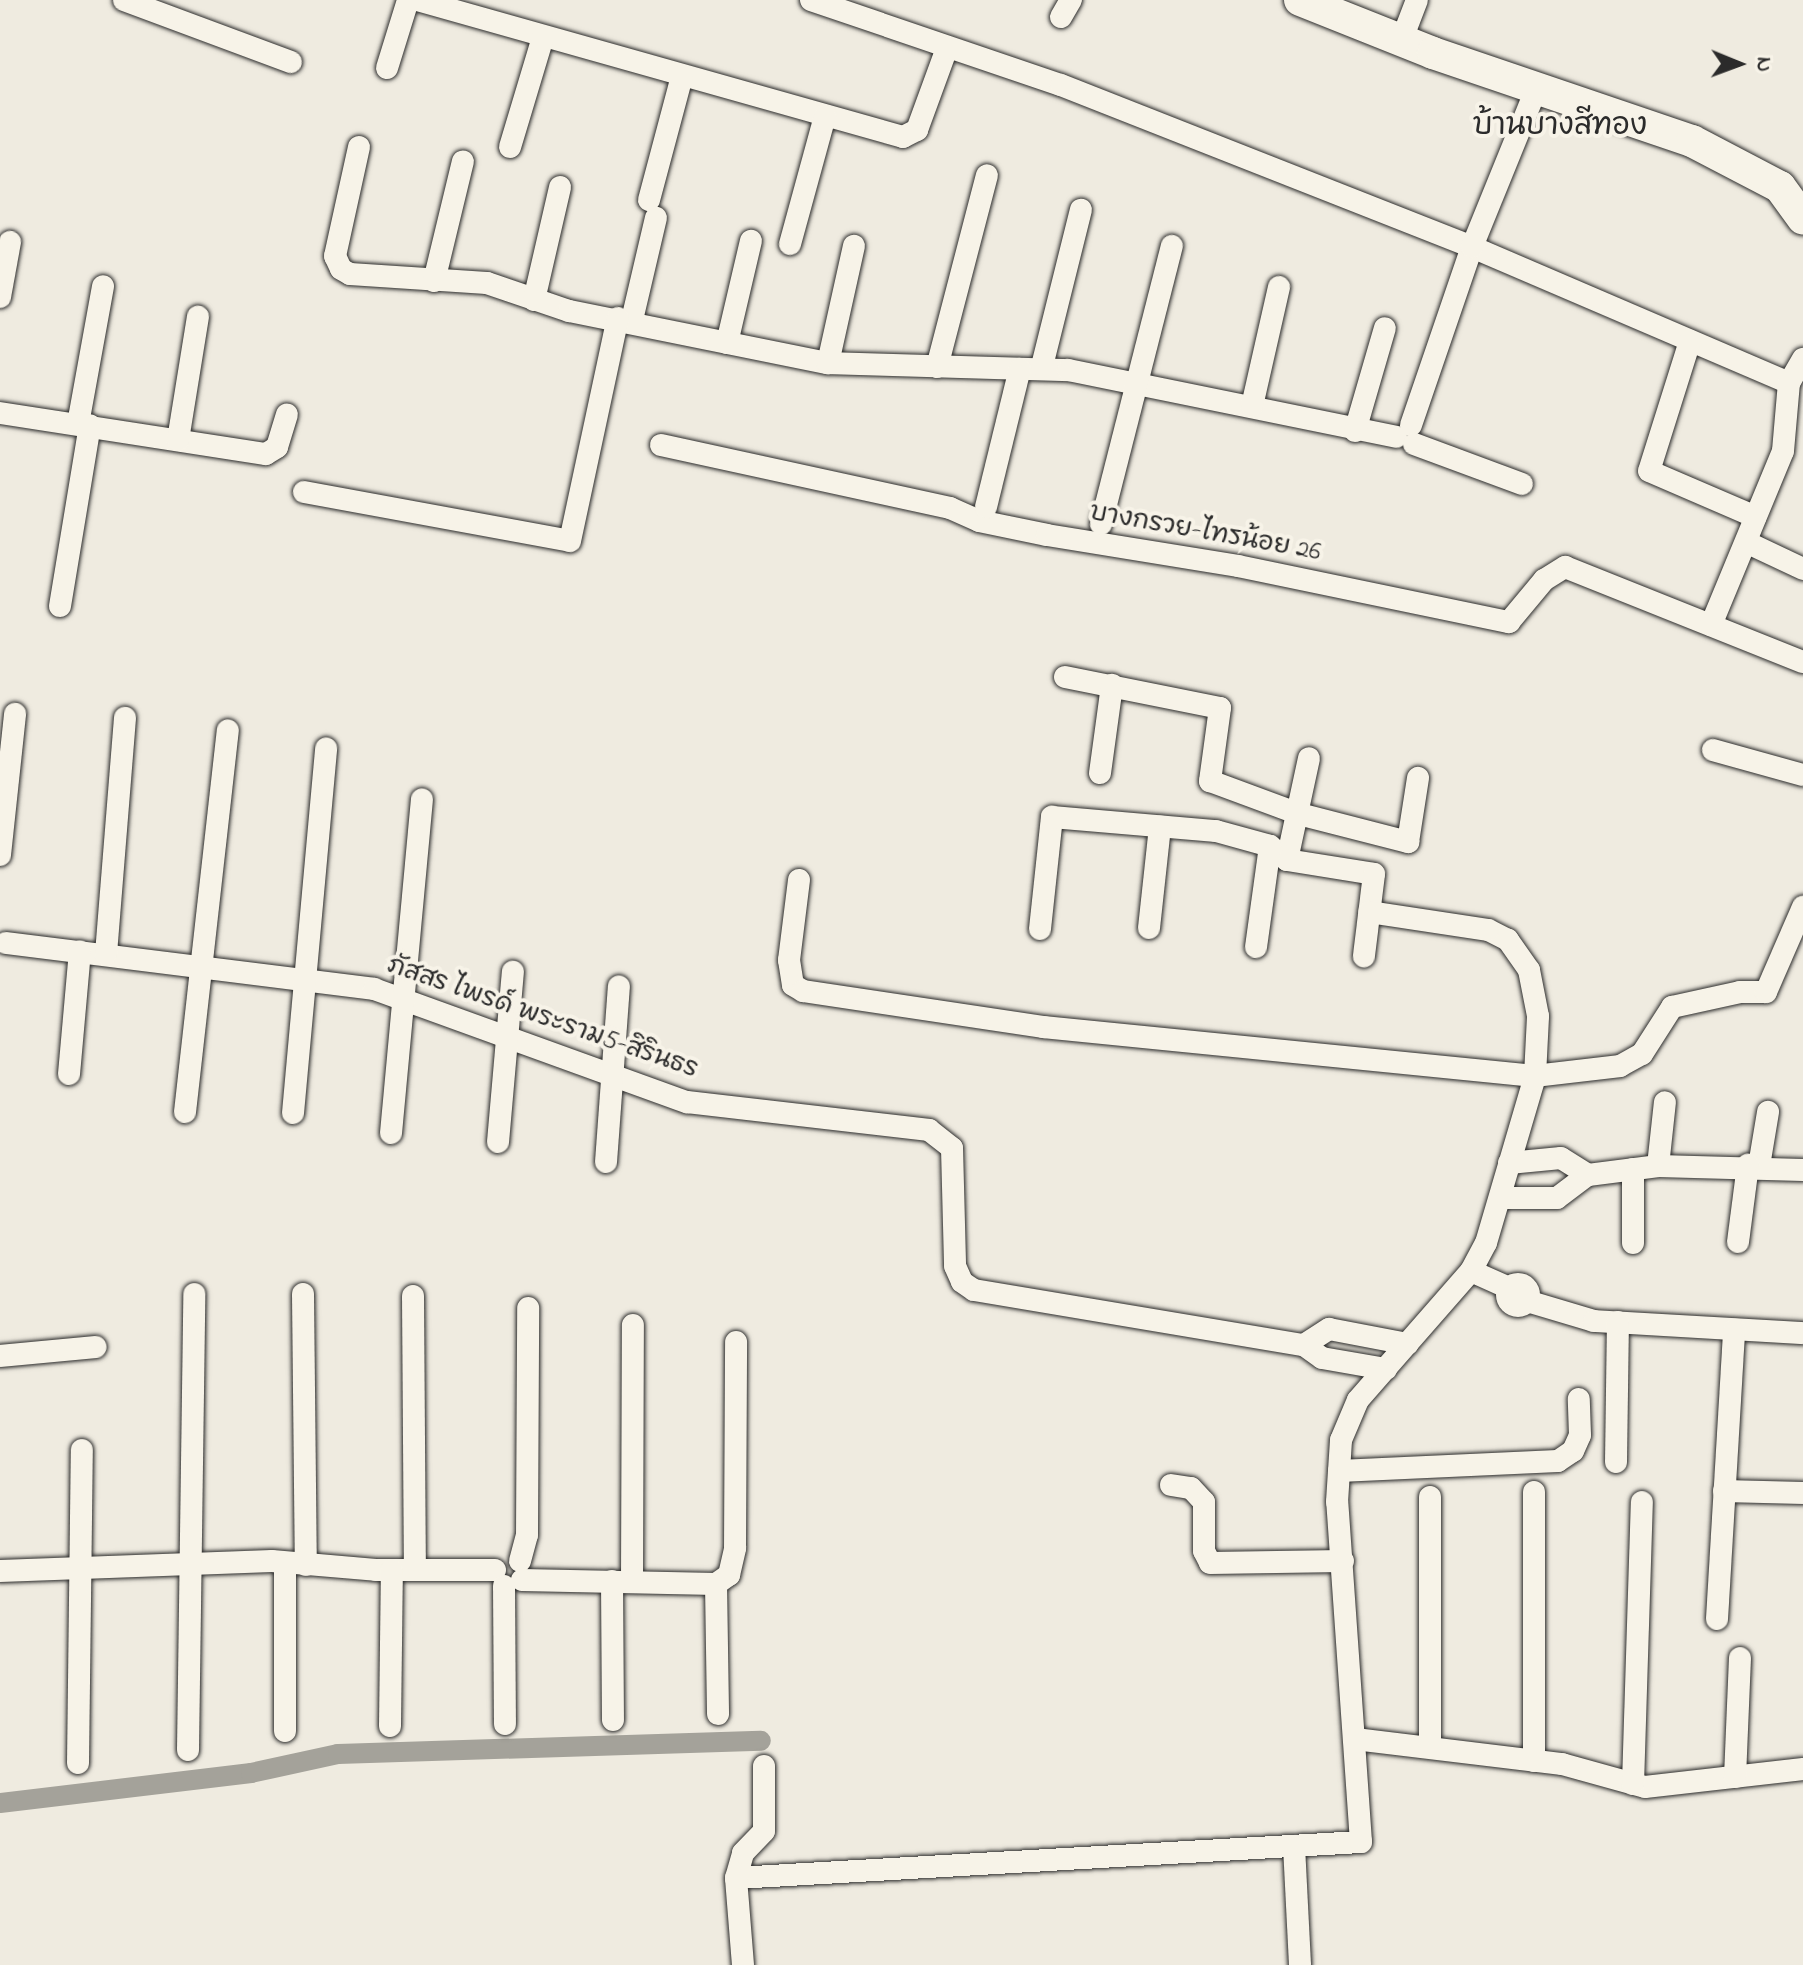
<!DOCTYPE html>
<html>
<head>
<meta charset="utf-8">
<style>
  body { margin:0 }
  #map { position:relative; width:1803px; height:1965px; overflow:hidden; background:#efebe0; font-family:"Indie Flower","Playpen Sans Thai",sans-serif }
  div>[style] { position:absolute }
  .canal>* { height:20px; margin:-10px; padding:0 10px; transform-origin:10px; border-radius:10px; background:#a4a29a }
  .roads { filter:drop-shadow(0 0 2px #2b2b2b) drop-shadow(0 0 2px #2b2b2b) }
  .minor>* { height:22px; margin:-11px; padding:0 11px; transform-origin:11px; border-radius:11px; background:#f7f3e8 }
  .minor>.ring { margin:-11px; padding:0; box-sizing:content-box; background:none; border:22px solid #f7f3e8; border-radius:50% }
  .secondary>* { height:32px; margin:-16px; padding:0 16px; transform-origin:16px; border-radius:16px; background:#f7f3e8 }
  span { translate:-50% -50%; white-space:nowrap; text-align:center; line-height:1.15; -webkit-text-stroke:8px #f7f3e8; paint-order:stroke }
  .street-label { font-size:26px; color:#2b2b2b }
  .quarter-label { font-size:30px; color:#2b2b2b }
  .north { position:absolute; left:1699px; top:24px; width:80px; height:80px; -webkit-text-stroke:6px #f7f3e8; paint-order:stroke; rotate:91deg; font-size:22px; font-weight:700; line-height:32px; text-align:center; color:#2b2b2b }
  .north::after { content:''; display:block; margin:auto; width:28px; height:36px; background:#2b2b2b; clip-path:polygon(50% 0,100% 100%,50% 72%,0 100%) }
</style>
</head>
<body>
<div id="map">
  <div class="canal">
    <div style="left:0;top:1803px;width:253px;rotate:-6.8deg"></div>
    <div style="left:251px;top:1773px;width:89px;rotate:-12.3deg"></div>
    <div style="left:338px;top:1754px;width:423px;rotate:-1.8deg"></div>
  </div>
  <div class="roads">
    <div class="minor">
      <div style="left:124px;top:0;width:178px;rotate:20.4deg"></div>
      <div style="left:417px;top:0;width:505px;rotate:15.74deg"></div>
      <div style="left:903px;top:137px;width:16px;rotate:-27deg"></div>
      <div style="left:917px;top:130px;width:87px;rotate:-69.9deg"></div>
      <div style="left:811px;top:0;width:264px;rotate:18.8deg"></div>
      <div style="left:1061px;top:85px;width:442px;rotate:21.5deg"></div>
      <div style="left:1472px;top:247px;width:345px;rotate:23.2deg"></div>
      <div style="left:1061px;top:17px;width:20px;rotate:-60deg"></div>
      <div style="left:1402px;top:39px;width:42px;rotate:-69deg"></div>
      <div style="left:387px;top:68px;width:71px;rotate:-72.8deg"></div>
      <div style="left:359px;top:147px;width:112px;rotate:102.4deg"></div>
      <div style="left:335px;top:256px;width:14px;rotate:65deg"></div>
      <div style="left:341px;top:269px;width:10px;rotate:29deg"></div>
      <div style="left:350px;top:274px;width:137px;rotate:3.8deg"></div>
      <div style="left:487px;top:283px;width:87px;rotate:18.9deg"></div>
      <div style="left:569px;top:311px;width:264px;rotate:11.4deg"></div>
      <div style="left:828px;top:363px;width:240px;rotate:1.7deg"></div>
      <div style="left:1068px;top:370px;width:335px;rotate:11.5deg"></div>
      <div style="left:510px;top:147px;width:115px;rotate:-73.3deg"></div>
      <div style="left:649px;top:200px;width:128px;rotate:-75.1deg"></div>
      <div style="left:790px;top:244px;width:133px;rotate:-74.7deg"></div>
      <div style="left:434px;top:281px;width:123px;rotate:-76.4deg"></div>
      <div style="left:0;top:297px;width:56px;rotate:-79.7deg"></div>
      <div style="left:534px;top:300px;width:116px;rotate:-77deg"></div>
      <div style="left:632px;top:320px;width:105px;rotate:-76.8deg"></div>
      <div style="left:1690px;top:341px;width:136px;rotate:107.5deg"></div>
      <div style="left:1649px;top:471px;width:116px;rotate:23.3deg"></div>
      <div style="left:727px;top:343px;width:105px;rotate:-76.8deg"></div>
      <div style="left:828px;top:363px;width:120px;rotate:-77.5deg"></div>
      <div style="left:1042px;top:366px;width:161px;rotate:-76deg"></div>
      <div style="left:937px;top:367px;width:198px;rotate:-75.4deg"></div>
      <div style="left:1252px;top:406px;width:122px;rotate:-77.2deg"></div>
      <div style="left:0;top:413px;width:269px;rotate:8.8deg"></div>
      <div style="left:266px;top:454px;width:13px;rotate:-32deg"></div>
      <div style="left:277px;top:447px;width:34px;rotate:-73deg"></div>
      <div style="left:78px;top:424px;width:140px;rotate:-79.7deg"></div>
      <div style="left:1411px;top:425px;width:188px;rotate:-71.1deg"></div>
      <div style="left:1472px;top:247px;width:173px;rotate:-67.9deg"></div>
      <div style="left:1355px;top:431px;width:107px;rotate:-73.8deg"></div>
      <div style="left:178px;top:440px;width:125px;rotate:-80.8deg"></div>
      <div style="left:1414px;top:444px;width:115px;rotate:20.3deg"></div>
      <div style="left:661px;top:445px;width:296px;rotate:12.3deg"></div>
      <div style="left:950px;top:508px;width:32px;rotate:24deg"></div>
      <div style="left:979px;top:521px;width:69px;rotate:11.6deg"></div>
      <div style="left:1047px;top:535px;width:193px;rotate:9.2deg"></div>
      <div style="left:1238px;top:566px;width:277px;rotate:11.7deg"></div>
      <div style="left:1509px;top:622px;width:55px;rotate:-50.2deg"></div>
      <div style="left:1544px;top:580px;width:25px;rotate:-32deg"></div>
      <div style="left:1565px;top:567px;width:256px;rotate:21.8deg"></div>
      <div style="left:304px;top:492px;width:270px;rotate:10.4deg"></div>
      <div style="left:570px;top:541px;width:228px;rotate:-77.9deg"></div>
      <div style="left:986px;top:507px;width:142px;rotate:-76.2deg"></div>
      <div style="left:1101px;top:524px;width:287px;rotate:-75.7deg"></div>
      <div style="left:1746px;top:542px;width:63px;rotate:25.3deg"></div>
      <div style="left:60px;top:606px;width:183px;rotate:-80.6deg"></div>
      <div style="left:1711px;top:625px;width:188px;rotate:-67.5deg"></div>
      <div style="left:1783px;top:451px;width:68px;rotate:-85deg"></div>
      <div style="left:1789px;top:383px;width:28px;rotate:-60deg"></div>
      <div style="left:1065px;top:677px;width:158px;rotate:11.3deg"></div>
      <div style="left:1220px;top:708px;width:74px;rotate:97.8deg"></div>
      <div style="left:1210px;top:781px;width:95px;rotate:20.3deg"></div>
      <div style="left:1299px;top:814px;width:113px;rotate:14.4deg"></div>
      <div style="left:1408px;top:842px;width:65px;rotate:-81.1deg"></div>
      <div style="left:1713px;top:750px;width:93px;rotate:15.5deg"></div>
      <div style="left:1100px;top:773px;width:89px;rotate:-82.2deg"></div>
      <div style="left:0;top:855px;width:142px;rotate:-83.9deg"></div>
      <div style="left:1287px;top:860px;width:104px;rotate:-77.8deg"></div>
      <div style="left:799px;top:880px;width:81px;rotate:97.1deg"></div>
      <div style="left:789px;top:960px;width:25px;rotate:81deg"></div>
      <div style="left:793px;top:985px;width:12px;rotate:31deg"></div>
      <div style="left:803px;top:991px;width:243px;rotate:8.5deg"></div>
      <div style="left:1043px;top:1027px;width:494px;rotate:5.7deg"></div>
      <div style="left:1535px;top:1076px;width:86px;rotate:-6.7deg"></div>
      <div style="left:1620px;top:1066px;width:25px;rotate:-29deg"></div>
      <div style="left:1642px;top:1054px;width:56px;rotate:-57.4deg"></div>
      <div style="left:1672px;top:1007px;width:70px;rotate:-12.4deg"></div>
      <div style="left:1740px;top:992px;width:26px"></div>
      <div style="left:1766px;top:992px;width:93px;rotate:-66.5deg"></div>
      <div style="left:1149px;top:928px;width:102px;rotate:-83.8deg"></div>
      <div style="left:1040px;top:929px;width:113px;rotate:-83.9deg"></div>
      <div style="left:1052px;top:817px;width:165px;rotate:4.9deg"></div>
      <div style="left:1216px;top:831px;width:56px;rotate:15.5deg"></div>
      <div style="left:1270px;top:846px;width:22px;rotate:39deg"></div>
      <div style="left:1287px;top:860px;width:88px;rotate:9.1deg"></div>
      <div style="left:1374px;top:874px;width:83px;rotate:97deg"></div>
      <div style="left:6px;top:943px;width:371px;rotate:7.1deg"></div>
      <div style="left:374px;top:989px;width:333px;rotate:19.9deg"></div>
      <div style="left:687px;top:1102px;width:244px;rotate:6.6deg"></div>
      <div style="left:929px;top:1130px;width:29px;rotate:38deg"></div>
      <div style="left:952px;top:1148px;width:118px;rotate:88.5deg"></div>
      <div style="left:955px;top:1266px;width:17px;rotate:66deg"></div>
      <div style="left:962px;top:1282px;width:14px;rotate:34deg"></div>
      <div style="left:974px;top:1290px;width:335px;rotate:9.5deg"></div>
      <div style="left:1304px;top:1345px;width:22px;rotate:36deg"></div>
      <div style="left:1322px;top:1358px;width:65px;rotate:9.8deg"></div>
      <div style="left:1256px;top:947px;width:102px;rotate:-82.1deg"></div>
      <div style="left:106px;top:954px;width:237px;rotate:-85.4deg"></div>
      <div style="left:69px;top:1074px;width:123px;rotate:-84.9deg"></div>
      <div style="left:185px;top:1112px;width:384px;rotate:-83.6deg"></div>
      <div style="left:293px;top:1113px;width:366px;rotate:-84.8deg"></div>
      <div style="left:391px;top:1133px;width:335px;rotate:-84.7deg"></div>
      <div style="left:498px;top:1142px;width:171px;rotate:-85deg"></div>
      <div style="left:606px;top:1162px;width:176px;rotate:-85.8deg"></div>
      <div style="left:1509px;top:1163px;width:52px;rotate:-5.5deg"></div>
      <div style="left:1561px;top:1158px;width:32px;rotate:32deg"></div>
      <div style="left:1658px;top:1166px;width:64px;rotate:-83.8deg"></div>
      <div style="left:1759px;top:1166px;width:55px;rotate:-80.5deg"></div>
      <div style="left:1633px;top:1169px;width:74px;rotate:90deg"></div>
      <div style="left:1502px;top:1198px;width:55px"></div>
      <div style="left:1557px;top:1198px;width:39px;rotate:-37deg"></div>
      <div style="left:1588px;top:1175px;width:71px;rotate:-7.3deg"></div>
      <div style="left:1658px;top:1166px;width:145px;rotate:1.6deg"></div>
      <div style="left:1738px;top:1242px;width:78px;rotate:-82.6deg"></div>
      <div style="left:1471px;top:1271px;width:42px;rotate:24.1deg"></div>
      <div class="ring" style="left:1507px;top:1284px;width:0;height:0"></div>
      <div style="left:303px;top:1294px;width:271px;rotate:89.4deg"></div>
      <div style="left:413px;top:1296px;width:274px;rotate:89.6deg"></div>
      <div style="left:1527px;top:1301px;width:70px;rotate:16.6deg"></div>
      <div style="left:1594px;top:1321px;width:209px;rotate:3.3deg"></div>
      <div style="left:1304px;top:1345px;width:30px;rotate:-33deg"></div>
      <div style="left:1329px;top:1329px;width:80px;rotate:10.8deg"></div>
      <div style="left:0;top:1356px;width:96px;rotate:-5.4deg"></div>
      <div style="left:1616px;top:1462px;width:140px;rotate:-89.2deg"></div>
      <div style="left:1339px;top:1471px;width:219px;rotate:-2.6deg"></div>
      <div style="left:1558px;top:1461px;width:18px;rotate:-34deg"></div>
      <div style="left:1573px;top:1451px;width:17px;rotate:-66deg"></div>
      <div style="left:1580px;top:1435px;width:36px;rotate:-92deg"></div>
      <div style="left:1171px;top:1485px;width:20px;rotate:9deg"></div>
      <div style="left:1191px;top:1488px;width:19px;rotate:47deg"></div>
      <div style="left:1204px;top:1502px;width:49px;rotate:90deg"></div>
      <div style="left:1204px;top:1551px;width:13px;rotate:63deg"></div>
      <div style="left:1210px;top:1563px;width:133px;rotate:-0.9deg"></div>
      <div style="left:1724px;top:1491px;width:79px;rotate:1.5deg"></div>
      <div style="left:1430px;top:1497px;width:249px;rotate:90deg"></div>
      <div style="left:520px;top:1561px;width:27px;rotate:-75deg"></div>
      <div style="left:527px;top:1535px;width:227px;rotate:-89.7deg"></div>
      <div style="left:0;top:1571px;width:272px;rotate:-2.1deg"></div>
      <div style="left:272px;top:1561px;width:104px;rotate:4.9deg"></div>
      <div style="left:376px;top:1570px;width:119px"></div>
      <div style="left:522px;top:1580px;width:194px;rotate:1.2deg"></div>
      <div style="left:716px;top:1584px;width:16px;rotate:-35deg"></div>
      <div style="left:729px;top:1575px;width:28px;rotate:-77deg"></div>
      <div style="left:735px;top:1548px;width:206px;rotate:-89.7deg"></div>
      <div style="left:612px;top:1581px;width:139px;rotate:89.6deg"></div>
      <div style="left:632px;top:1581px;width:256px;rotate:-89.8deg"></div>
      <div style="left:716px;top:1584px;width:130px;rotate:89.1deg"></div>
      <div style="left:504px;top:1586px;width:138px;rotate:89.6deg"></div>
      <div style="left:1717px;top:1619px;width:290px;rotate:-86.6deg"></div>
      <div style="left:390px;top:1726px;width:156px;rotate:-89.3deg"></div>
      <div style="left:285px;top:1731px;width:168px;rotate:-90deg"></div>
      <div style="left:1355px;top:1739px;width:209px;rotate:6.9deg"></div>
      <div style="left:1562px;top:1764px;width:86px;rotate:15.5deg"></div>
      <div style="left:1645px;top:1787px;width:159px;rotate:-6.5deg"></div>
      <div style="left:188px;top:1750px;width:456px;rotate:-89.2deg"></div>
      <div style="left:1534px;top:1761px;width:269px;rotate:-90deg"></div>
      <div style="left:78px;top:1763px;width:313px;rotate:-89.3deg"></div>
      <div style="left:1735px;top:1777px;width:119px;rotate:-87.6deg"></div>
      <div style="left:1633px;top:1784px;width:282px;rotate:-88.2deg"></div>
      <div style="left:1294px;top:1846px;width:119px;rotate:87.1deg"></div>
      <div style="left:736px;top:1878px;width:626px;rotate:-3.3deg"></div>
      <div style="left:1361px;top:1842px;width:341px;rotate:-94deg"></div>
      <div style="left:1337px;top:1502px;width:62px;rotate:-86.3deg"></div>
      <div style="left:1341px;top:1440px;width:43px;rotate:-67deg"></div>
      <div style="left:1358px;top:1400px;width:171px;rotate:-48.8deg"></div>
      <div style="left:1471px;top:1271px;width:32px;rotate:-62deg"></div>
      <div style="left:1486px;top:1243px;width:174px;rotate:-73.6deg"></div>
      <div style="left:1535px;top:1076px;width:60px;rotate:-87.1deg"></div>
      <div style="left:1538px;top:1016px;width:47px;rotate:-101.1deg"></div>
      <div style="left:1529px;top:970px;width:37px;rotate:-125deg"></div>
      <div style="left:1508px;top:940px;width:22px;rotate:-153deg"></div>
      <div style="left:1488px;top:930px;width:120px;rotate:-171.4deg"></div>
      <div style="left:743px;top:1965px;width:87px;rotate:-94.6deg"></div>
      <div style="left:736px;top:1878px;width:26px;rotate:-74deg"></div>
      <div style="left:743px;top:1853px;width:30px;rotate:-46deg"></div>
      <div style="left:764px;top:1831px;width:65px;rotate:-90deg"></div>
    </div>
    <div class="secondary">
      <div style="left:1300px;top:0;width:143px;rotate:21.7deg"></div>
      <div style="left:1433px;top:53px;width:274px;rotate:18.8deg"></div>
      <div style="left:1692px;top:141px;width:99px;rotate:27.6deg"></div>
      <div style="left:1780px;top:187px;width:39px;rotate:54deg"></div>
    </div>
  </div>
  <div class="street-label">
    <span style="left:1205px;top:534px;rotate:10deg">บางกรวย-ไทรน้อย 26</span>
    <span style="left:542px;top:1019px;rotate:19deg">ภัสสร ไพรด์ พระราม5-สิรินธร</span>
  </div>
  <div class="quarter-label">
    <span style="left:1560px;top:127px">บ้านบางสีทอง</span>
  </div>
  <div class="north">N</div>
</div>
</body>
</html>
